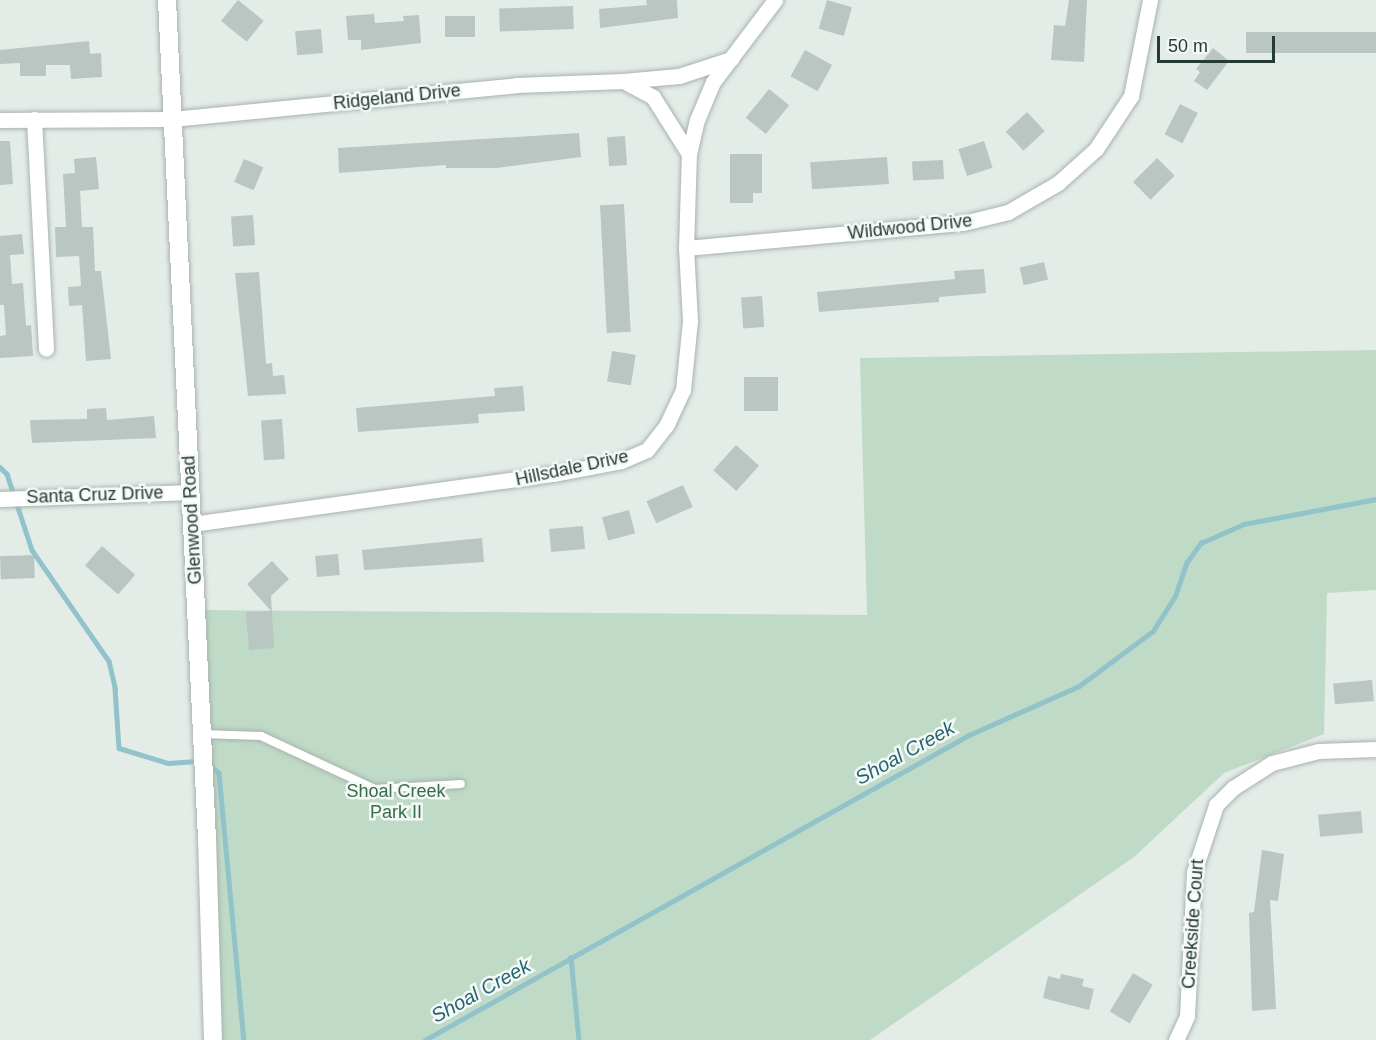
<!DOCTYPE html>
<html>
<head>
<meta charset="utf-8">
<style>
  body { margin:0 }
  #map { position:relative; width:1376px; height:1040px; overflow:hidden; background:#e4ece8; font-family:Arial,sans-serif }
  div>[style] { position:absolute }
  .green>* { inset:0; background:#bfdac6 }
  .stream>* { height:4.5px; margin:-2.25px; padding:0 2.25px; transform-origin:2.25px; border-radius:2.25px; background:#92c3ca }
  .building>* { inset:0; background:#b9c6c1; transform-origin:0 0 }
  .roads { filter:drop-shadow(0 0 2px #a7b3af) drop-shadow(0 0 2px #a7b3af) }
  .lane>* { height:8px; margin:-4px; padding:0 4px; transform-origin:4px; border-radius:4px; background:#fff }
  .street>* { height:15px; margin:-7.5px; padding:0 7.5px; transform-origin:7.5px; border-radius:7.5px; background:#fff }
  .secondary>* { height:18px; margin:-9px; padding:0 9px; transform-origin:9px; border-radius:9px; background:#fff }
  span { translate:-50% -50%; white-space:nowrap; text-align:center; line-height:1.15; -webkit-text-stroke:5px #f4f8f6; paint-order:stroke }
  .street-label { font-size:18px; color:#253b35 }
  .park-label { font-size:18px; color:#346d49 }
  .water-label { font-size:20px; color:#266670; font-style:italic }
  .scale { position:absolute; left:1157px; top:36px; width:118px; height:27px; box-sizing:border-box; border:3px solid #253b35; border-top:0; padding-left:8px; font-size:18px; line-height:21px; white-space:nowrap; color:#253b35; -webkit-text-stroke:4px #f4f8f6; paint-order:stroke }
</style>
</head>
<body>
<div id="map">
  <div class="green">
    <div style="clip-path:polygon(1376px 350px,1376px 590px,1327px 593px,1324px 734px,1224px 773px,1134px 857px,870px 1040px,216px 1040px,195px 610px,867px 615px,860px 358px)"></div>
  </div>
  <div class="stream">
    <div style="left:0;top:467px;width:10px;rotate:45deg"></div>
    <div style="left:7px;top:474px;width:80px;rotate:71.8deg"></div>
    <div style="left:32px;top:550px;width:135px;rotate:55.3deg"></div>
    <div style="left:109px;top:661px;width:28px;rotate:77deg"></div>
    <div style="left:115px;top:688px;width:60px;rotate:86.2deg"></div>
    <div style="left:119px;top:748px;width:51px;rotate:17deg"></div>
    <div style="left:168px;top:763px;width:32px;rotate:-4deg"></div>
    <div style="left:210px;top:765px;width:12px;rotate:42deg"></div>
    <div style="left:219px;top:773px;width:268px;rotate:84.7deg"></div>
    <div style="left:571px;top:957px;width:83px;rotate:84.5deg"></div>
    <div style="left:425px;top:1040px;width:624px;rotate:-29.28deg"></div>
    <div style="left:969px;top:735px;width:120px;rotate:-24deg"></div>
    <div style="left:1079px;top:686px;width:92px;rotate:-36.6deg"></div>
    <div style="left:1153px;top:631px;width:41px;rotate:-57.8deg"></div>
    <div style="left:1175px;top:596px;width:36px;rotate:-71deg"></div>
    <div style="left:1187px;top:562px;width:24px;rotate:-54deg"></div>
    <div style="left:1201px;top:543px;width:47px;rotate:-23.8deg"></div>
    <div style="left:1244px;top:524px;width:134px;rotate:-10.7deg"></div>
  </div>
  <div class="building">
    <div style="left:238px;top:0;width:33px;height:27px;rotate:39deg"></div>
    <div style="clip-path:polygon(646px 0,677px 0,678px 18px,600px 28px,599px 9px,647px 5px)"></div>
    <div style="left:827px;top:0;width:26px;height:30px;rotate:16deg"></div>
    <div style="clip-path:polygon(1069px 0,1087px 0,1084px 62px,1051px 60px,1054px 25px,1065px 26px)"></div>
    <div style="left:573px;top:6px;width:23px;height:74px;rotate:88deg"></div>
    <div style="clip-path:polygon(374px 14px,375px 23px,404px 21px,403px 16px,419px 15px,421px 43px,361px 50px,361px 40px,348px 40px,346px 16px)"></div>
    <div style="left:445px;top:16px;width:30px;height:21px"></div>
    <div style="left:321px;top:29px;width:24px;height:26px;rotate:85deg"></div>
    <div style="left:1376px;top:32px;width:21px;height:130px;rotate:90deg"></div>
    <div style="clip-path:polygon(89px 41px,90px 54px,101px 53px,102px 77px,71px 79px,70px 65px,46px 65px,46px 76px,20px 76px,20px 63px,0 64px,0 50px)"></div>
    <div style="clip-path:polygon(1213px 48px,1229px 61px,1207px 90px,1194px 81px,1200px 72px,1196px 69px)"></div>
    <div style="left:805px;top:50px;width:31px;height:30px;rotate:29deg"></div>
    <div style="left:769px;top:89px;width:26px;height:37px;rotate:39deg"></div>
    <div style="left:1180px;top:104px;width:20px;height:34px;rotate:27deg"></div>
    <div style="left:1027px;top:112px;width:26px;height:29px;rotate:47deg"></div>
    <div style="clip-path:polygon(579px 133px,581px 157px,497px 168px,446px 168px,446px 165px,339px 173px,338px 148px)"></div>
    <div style="left:625px;top:136px;width:29px;height:18px;rotate:86deg"></div>
    <div style="clip-path:polygon(0 141px,10px 141px,13px 184px,0 185px)"></div>
    <div style="left:984px;top:141px;width:28px;height:27px;rotate:72deg"></div>
    <div style="clip-path:polygon(730px 154px,762px 154px,762px 193px,753px 193px,753px 203px,730px 203px)"></div>
    <div style="clip-path:polygon(96px 157px,99px 189px,80px 191px,82px 227px,93px 227px,95px 271px,101px 271px,111px 359px,86px 361px,82px 305px,69px 306px,68px 287px,81px 286px,79px 256px,56px 257px,55px 227px,66px 227px,63px 174px,75px 173px,74px 159px)"></div>
    <div style="left:887px;top:157px;width:27px;height:77px;rotate:86deg"></div>
    <div style="left:1157px;top:158px;width:25px;height:34px;rotate:45deg"></div>
    <div style="left:244px;top:159px;width:21px;height:25px;rotate:23deg"></div>
    <div style="left:943px;top:160px;width:19px;height:31px;rotate:87deg"></div>
    <div style="left:624px;top:204px;width:128px;height:24px;rotate:87deg"></div>
    <div style="left:253px;top:215px;width:30px;height:22px;rotate:86deg"></div>
    <div style="clip-path:polygon(22px 234px,24px 254px,10px 255px,12px 284px,23px 283px,26px 326px,31px 325px,33px 356px,0 358px,0 336px,6px 335px,4px 305px,0 305px,0 236px)"></div>
    <div style="left:1044px;top:262px;width:18px;height:25px;rotate:77deg"></div>
    <div style="clip-path:polygon(984px 269px,986px 293px,939px 297px,939px 302px,819px 312px,817px 292px,955px 279px,954px 271px)"></div>
    <div style="clip-path:polygon(259px 272px,266px 364px,272px 363px,273px 376px,284px 375px,286px 394px,248px 396px,235px 273px)"></div>
    <div style="left:762px;top:296px;width:31px;height:21px;rotate:86deg"></div>
    <div style="left:612px;top:351px;width:24px;height:31px;rotate:9deg"></div>
    <div style="left:744px;top:377px;width:34px;height:34px"></div>
    <div style="clip-path:polygon(523px 386px,525px 411px,478px 414px,479px 423px,358px 432px,356px 408px,495px 396px,494px 388px)"></div>
    <div style="clip-path:polygon(106px 408px,107px 420px,154px 416px,156px 438px,32px 443px,30px 420px,87px 419px,87px 409px)"></div>
    <div style="left:282px;top:419px;width:40px;height:21px;rotate:86deg"></div>
    <div style="left:736px;top:445px;width:31px;height:34px;rotate:42deg"></div>
    <div style="left:683px;top:485px;width:24px;height:40px;rotate:66deg"></div>
    <div style="left:629px;top:510px;width:24px;height:28px;rotate:75deg"></div>
    <div style="left:583px;top:526px;width:23px;height:34px;rotate:85deg"></div>
    <div style="clip-path:polygon(482px 538px,484px 562px,364px 570px,362px 550px)"></div>
    <div style="left:102px;top:546px;width:44px;height:26px;rotate:41deg"></div>
    <div style="left:338px;top:554px;width:21px;height:23px;rotate:85deg"></div>
    <div style="left:34px;top:555px;width:23px;height:34px;rotate:88deg"></div>
    <div style="clip-path:polygon(272px 561px,289px 579px,271px 596px,274px 648px,249px 650px,246px 612px,271px 611px,247px 584px)"></div>
    <div style="left:1372px;top:680px;width:21px;height:39px;rotate:85deg"></div>
    <div style="left:1361px;top:811px;width:22px;height:43px;rotate:85deg"></div>
    <div style="clip-path:polygon(1262px 850px,1284px 854px,1278px 901px,1270px 900px,1276px 1009px,1252px 1011px,1249px 913px,1254px 912px)"></div>
    <div style="left:1133px;top:973px;width:23px;height:45px;rotate:31deg"></div>
    <div style="clip-path:polygon(1061px 974px,1084px 979px,1082px 986px,1094px 989px,1089px 1010px,1043px 998px,1048px 976px,1060px 979px)"></div>
  </div>
  <div class="roads">
    <div class="lane">
      <div style="left:202px;top:734px;width:59px;rotate:1.9deg"></div>
      <div style="left:261px;top:736px;width:126px;rotate:24.9deg"></div>
      <div style="left:375px;top:789px;width:86px;rotate:-3.3deg"></div>
    </div>
    <div class="street">
      <div style="left:623px;top:81px;width:56px;rotate:-5.1deg"></div>
      <div style="left:679px;top:76px;width:55px;rotate:-18.1deg"></div>
      <div style="left:34px;top:119px;width:230px;rotate:87deg"></div>
      <div style="left:0;top:120px;width:172px;rotate:-0.3deg"></div>
      <div style="left:172px;top:119px;width:346px;rotate:-5.6deg"></div>
      <div style="left:516px;top:85px;width:107px;rotate:-2.1deg"></div>
      <div style="left:623px;top:81px;width:34px;rotate:28deg"></div>
      <div style="left:653px;top:97px;width:67px;rotate:57.7deg"></div>
      <div style="left:686px;top:248px;width:278px;rotate:-5.2deg"></div>
      <div style="left:963px;top:223px;width:46px;rotate:-13.7deg"></div>
      <div style="left:1008px;top:212px;width:58px;rotate:-30.1deg"></div>
      <div style="left:1058px;top:183px;width:51px;rotate:-41.8deg"></div>
      <div style="left:1096px;top:149px;width:64px;rotate:-56.6deg"></div>
      <div style="left:1131px;top:96px;width:98px;rotate:-78.8deg"></div>
      <div style="left:0;top:499px;width:191px;rotate:-2.1deg"></div>
      <div style="left:192px;top:524px;width:365px;rotate:-7.9deg"></div>
      <div style="left:554px;top:474px;width:68px;rotate:-11deg"></div>
      <div style="left:621px;top:461px;width:28px;rotate:-23deg"></div>
      <div style="left:647px;top:450px;width:33px;rotate:-52deg"></div>
      <div style="left:667px;top:424px;width:38px;rotate:-65deg"></div>
      <div style="left:683px;top:390px;width:69px;rotate:-84.2deg"></div>
      <div style="left:690px;top:321px;width:73px;rotate:-93.1deg"></div>
      <div style="left:686px;top:248px;width:94px;rotate:-88.2deg"></div>
      <div style="left:689px;top:154px;width:35px;rotate:-77deg"></div>
      <div style="left:697px;top:120px;width:41px;rotate:-67.2deg"></div>
      <div style="left:713px;top:82px;width:103px;rotate:-52.9deg"></div>
      <div style="left:1176px;top:1040px;width:26px;rotate:-65deg"></div>
      <div style="left:1187px;top:1016px;width:144px;rotate:-87.2deg"></div>
      <div style="left:1194px;top:872px;width:71px;rotate:-71.8deg"></div>
      <div style="left:1216px;top:805px;width:24px;rotate:-45deg"></div>
      <div style="left:1233px;top:788px;width:46px;rotate:-32.7deg"></div>
      <div style="left:1272px;top:763px;width:48px;rotate:-14.6deg"></div>
      <div style="left:1318px;top:751px;width:58px;rotate:-2deg"></div>
    </div>
    <div class="secondary">
      <div style="left:167px;top:0;width:839px;rotate:87.27deg"></div>
      <div style="left:207px;top:838px;width:202px;rotate:88.3deg"></div>
    </div>
  </div>
  <div class="street-label">
    <span style="left:397px;top:97px;rotate:-6deg">Ridgeland Drive</span>
    <span style="left:910px;top:227px;rotate:-6deg">Wildwood Drive</span>
    <span style="left:572px;top:468px;rotate:-12deg">Hillsdale Drive</span>
    <span style="left:95px;top:495px;rotate:-2deg">Santa Cruz Drive</span>
    <span style="left:192px;top:520px;rotate:-93deg">Glenwood Road</span>
    <span style="left:1193px;top:924px;rotate:-86deg">Creekside Court</span>
  </div>
  <div class="park-label">
    <span style="left:396px;top:802px">Shoal Creek<br>Park II</span>
  </div>
  <div class="water-label">
    <span style="left:905px;top:753px;rotate:-29deg">Shoal Creek</span>
    <span style="left:481px;top:991px;rotate:-29deg">Shoal Creek</span>
  </div>
  <div class="scale">50 m</div>
</div>
</body>
</html>
